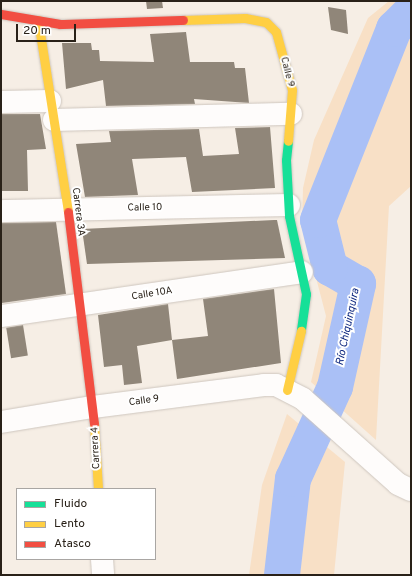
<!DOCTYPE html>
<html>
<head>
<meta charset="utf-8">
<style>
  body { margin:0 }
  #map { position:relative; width:412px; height:576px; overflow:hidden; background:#f6eee5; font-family:Overpass,sans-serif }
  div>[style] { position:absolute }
  .green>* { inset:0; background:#f8e0c6 }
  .river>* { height:36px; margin:-18px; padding:0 18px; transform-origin:18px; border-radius:18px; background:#aac0f6 }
  .building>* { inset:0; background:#908679; transform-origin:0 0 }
  .roads { filter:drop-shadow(0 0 1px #cec6be) drop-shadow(0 0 1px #cec6be) }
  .street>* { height:22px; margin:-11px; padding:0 11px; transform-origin:11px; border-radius:11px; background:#fefcfb }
  .fast>* { height:9px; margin:-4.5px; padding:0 4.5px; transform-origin:4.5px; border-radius:4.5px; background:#16e098 }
  .slow>* { height:9px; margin:-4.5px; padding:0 4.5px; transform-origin:4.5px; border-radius:4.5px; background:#ffcf43 }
  .jam>* { height:9px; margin:-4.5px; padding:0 4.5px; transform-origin:4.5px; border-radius:4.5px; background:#f24e42 }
  span { translate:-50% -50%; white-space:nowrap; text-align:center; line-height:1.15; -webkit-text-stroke:4px #fff; paint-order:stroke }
  .street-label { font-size:10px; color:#292118 }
  .water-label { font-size:11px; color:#0b257e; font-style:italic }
  .frame { position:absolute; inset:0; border:2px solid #292118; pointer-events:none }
  .legend { position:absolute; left:16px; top:488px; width:140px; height:72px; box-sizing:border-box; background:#fff; border:1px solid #a9a6a3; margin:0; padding:5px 7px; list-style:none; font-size:12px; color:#292118 }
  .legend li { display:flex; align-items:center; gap:8px; height:20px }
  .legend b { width:20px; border:1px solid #a9a6a3 }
  .scale { position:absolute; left:16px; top:24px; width:60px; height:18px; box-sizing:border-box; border:2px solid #292118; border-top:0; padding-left:5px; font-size:12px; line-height:14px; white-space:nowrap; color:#292118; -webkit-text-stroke:3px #fff; paint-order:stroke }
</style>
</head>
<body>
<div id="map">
  <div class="green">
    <div style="clip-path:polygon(389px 1px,411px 1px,411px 186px,389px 206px,376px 440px,311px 382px,326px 316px,302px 224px,303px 188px,314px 140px,368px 18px)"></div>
    <div style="clip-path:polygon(287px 414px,345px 462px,334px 575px,249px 575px,262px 485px)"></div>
  </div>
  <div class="river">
    <div style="left:282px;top:575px;width:97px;rotate:-83.5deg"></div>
    <div style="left:293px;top:479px;width:101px;rotate:-65.5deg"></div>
    <div style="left:335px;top:387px;width:106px;rotate:-77.4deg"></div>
    <div style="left:358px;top:284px;width:32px;rotate:-150deg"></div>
    <div style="left:330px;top:268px;width:49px;rotate:-104deg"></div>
    <div style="left:318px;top:220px;width:206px;rotate:-68.3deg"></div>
    <div style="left:394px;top:29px;width:24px;rotate:-45deg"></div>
  </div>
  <div class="building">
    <div style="clip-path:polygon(146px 1px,162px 1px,163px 8px,147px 9px)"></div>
    <div style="clip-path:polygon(328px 7px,346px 10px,348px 34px,331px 30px)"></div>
    <div style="clip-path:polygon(186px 32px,190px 62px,234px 62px,235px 68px,245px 68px,249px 103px,194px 99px,195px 104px,106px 106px,103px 80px,66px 89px,62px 43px,91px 43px,92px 50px,99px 50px,100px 61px,154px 62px,150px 34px)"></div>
    <div style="clip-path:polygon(1px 114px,40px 114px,46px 149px,27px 150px,28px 191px,1px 191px)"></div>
    <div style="clip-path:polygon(270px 127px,275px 188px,192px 192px,186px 157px,132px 159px,138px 195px,85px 197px,76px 144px,111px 142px,109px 131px,199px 129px,203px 156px,239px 154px,235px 128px)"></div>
    <div style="clip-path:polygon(274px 220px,277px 220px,285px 258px,87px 264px,82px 229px)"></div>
    <div style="clip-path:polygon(56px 222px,66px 294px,2px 303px,1px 223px)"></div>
    <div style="clip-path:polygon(274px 289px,281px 363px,177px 379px,172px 340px,137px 346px,142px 383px,124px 385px,122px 365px,104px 367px,98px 315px,168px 304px,172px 340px,208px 336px,203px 299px)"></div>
    <div style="left:23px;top:325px;width:31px;height:17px;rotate:81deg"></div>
  </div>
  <div class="roads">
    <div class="street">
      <div style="left:1px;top:102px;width:49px;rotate:-1.2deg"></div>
      <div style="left:54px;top:120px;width:237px;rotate:-1.5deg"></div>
      <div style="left:1px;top:211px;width:288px;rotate:-1.2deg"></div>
      <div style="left:1px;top:316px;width:304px;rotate:-8.3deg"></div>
      <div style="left:1px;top:422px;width:93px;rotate:-9.3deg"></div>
      <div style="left:93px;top:407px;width:172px;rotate:-7.3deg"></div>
      <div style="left:264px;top:385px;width:12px"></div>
      <div style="left:276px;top:385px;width:30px;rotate:27deg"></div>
      <div style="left:303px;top:399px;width:127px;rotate:41.8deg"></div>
      <div style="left:398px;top:484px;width:14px;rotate:25deg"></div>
      <div style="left:102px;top:559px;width:16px;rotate:86deg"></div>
    </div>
    <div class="fast">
      <div style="left:288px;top:141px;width:19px;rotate:96deg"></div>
      <div style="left:286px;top:160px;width:56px;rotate:86.9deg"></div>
      <div style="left:289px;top:216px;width:80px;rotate:77.7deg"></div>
      <div style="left:306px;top:294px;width:37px;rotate:98deg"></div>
    </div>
    <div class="slow">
      <div style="left:38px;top:20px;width:194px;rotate:81.1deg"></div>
      <div style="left:183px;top:20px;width:62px;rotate:-1.8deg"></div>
      <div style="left:245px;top:18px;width:21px;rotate:11deg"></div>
      <div style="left:266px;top:22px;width:14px;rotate:45deg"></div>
      <div style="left:276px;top:32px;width:60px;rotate:74.6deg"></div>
      <div style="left:292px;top:90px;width:51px;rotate:94.5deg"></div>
      <div style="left:287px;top:390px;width:61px;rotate:-76.7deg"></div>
      <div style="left:94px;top:423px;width:66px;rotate:86.5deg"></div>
    </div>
    <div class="jam">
      <div style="left:1px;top:14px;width:60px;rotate:9.6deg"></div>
      <div style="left:60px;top:24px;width:123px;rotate:-1.9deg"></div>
      <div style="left:68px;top:212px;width:213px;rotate:83deg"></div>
    </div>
  </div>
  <div class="street-label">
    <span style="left:287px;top:72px;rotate:76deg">Calle 9</span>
    <span style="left:145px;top:208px;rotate:-1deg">Calle 10</span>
    <span style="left:78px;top:212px;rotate:83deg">Carrera 3A</span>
    <span style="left:152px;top:294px;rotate:-9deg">Calle 10A</span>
    <span style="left:144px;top:401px;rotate:-8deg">Calle 9</span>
    <span style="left:96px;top:448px;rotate:-93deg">Carrera 4</span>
  </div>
  <div class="water-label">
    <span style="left:348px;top:327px;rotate:-78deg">Río Chiquinquira</span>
  </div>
  <div class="frame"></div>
  <ul class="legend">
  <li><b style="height:5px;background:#16e098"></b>Fluido</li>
  <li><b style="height:5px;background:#ffcf43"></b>Lento</li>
  <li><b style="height:5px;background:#f24e42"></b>Atasco</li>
  </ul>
  <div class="scale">20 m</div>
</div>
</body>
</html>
